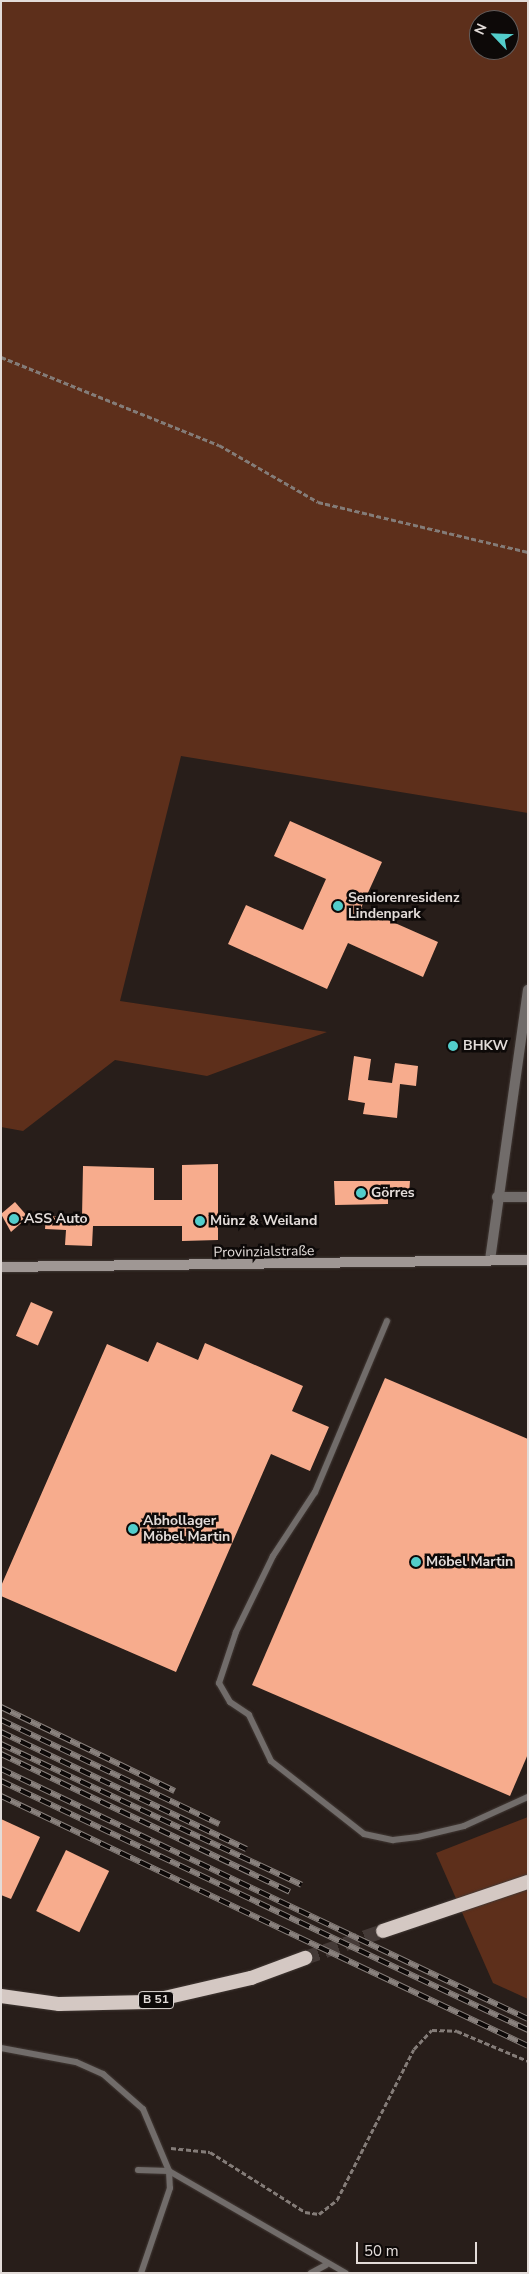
<!DOCTYPE html>
<html>
<head>
<meta charset="utf-8">
<style>
  body { margin:0 }
  #map { position:relative; width:529px; height:2274px; overflow:hidden; background:#281e1a; font-family:"Nunito Sans",sans-serif }
  div>[style] { position:absolute }
  .green>* { inset:0; background:#5d2f1b }
  .building>* { inset:0; background:#f7ac8d; transform-origin:0 0 }
  .trunk-tunnel>* { height:14px; margin-top:-7px; transform-origin:0; background:repeating-linear-gradient(90deg,#443a37 0 14px,transparent 0 21px) }
  .path>* { height:3px; margin-top:-1.5px; transform-origin:0; background:repeating-linear-gradient(90deg,#847c78 0 5px,transparent 0 7.5px) }
  .roads { filter:drop-shadow(0 0 1px #423935) drop-shadow(0 0 1px #423935) }
  .service>* { height:6px; margin:-3px; padding:0 3px; transform-origin:3px; border-radius:3px; background:#716c6a }
  .minor>* { height:10px; margin:-5px; padding:0 5px; transform-origin:5px; border-radius:5px; background:#716c6a }
  .secondary>* { height:10px; margin:-5px; padding:0 5px; transform-origin:5px; border-radius:5px; background:#9f9794 }
  .trunk>* { height:14px; margin:-7px; padding:0 7px; transform-origin:7px; border-radius:7px; background:#d4c8c3 }
  .rail>* { height:5.5px; margin-top:-2.75px; transform-origin:0; background:repeating-linear-gradient(90deg,#0d0908 0 11px,#89817d 0 22px); box-sizing:border-box; border-block:1px solid #89817d }
  .dots>* { width:14px; height:14px; translate:-50% -50%; box-sizing:border-box; border:2px solid #0d0908; border-radius:50% }
  span { translate:-50% -50%; white-space:nowrap; text-align:center; line-height:1.15; -webkit-text-stroke:5px #0d0908; paint-order:stroke }
  .shield-label span { padding:1px 4px; background:#0d0908; border:1px solid; border-radius:4px; -webkit-text-stroke-width:0 }
  .shield-label { font-size:12px; color:#e3dcd9; font-weight:700 }
  .poi-label { font-size:14px; color:#e3dcd9; font-weight:700 }
  .left { translate:0 -50%; text-align:left }
  .street-label { font-size:14px; color:#e3dcd9 }
  .frame { position:absolute; inset:0; border:2px solid #e3dcd9; pointer-events:none }
  .north { position:absolute; left:469px; top:10px; width:50px; height:50px; box-sizing:border-box; background:#0d0908; border:1px solid #635d5c; border-radius:50%; rotate:294deg; font-size:14px; font-weight:700; line-height:20px; text-align:center; color:#e3dcd9 }
  .north::after { content:''; display:block; margin:auto; width:18px; height:22px; background:#53cdcb; clip-path:polygon(50% 0,100% 100%,50% 72%,0 100%) }
  .scale { position:absolute; left:356px; top:2242px; width:121px; height:22px; box-sizing:border-box; border:2px solid #e3dcd9; border-top:0; padding-left:6px; font-size:15px; line-height:18px; white-space:nowrap; color:#e3dcd9; -webkit-text-stroke:4px #0d0908; paint-order:stroke }
</style>
</head>
<body>
<div id="map">
  <div class="green">
    <div style="clip-path:polygon(evenodd,1px 1px,528px 1px,528px 813px,181px 756px,120px 1001px,327px 1032px,207px 1076px,115px 1060px,23px 1131px,1px 1127px,1px 1px,479px 20px,509px 20px,509px 50px,479px 50px,479px 20px)"></div>
    <div style="clip-path:polygon(528px 1817px,528px 1999px,493px 1983px,436px 1853px)"></div>
  </div>
  <div class="building">
    <div style="clip-path:polygon(290px 821px,382px 862px,361px 908px,438px 942px,423px 977px,348px 943px,327px 989px,228px 944px,246px 905px,303px 930px,326px 879px,274px 856px)"></div>
    <div style="clip-path:polygon(354px 1056px,371px 1059px,368px 1080px,392px 1083px,395px 1063px,418px 1066px,416px 1086px,400px 1084px,397px 1118px,363px 1114px,365px 1103px,348px 1100px)"></div>
    <div style="clip-path:polygon(218px 1164px,218px 1240px,182px 1241px,182px 1226px,93px 1226px,92px 1246px,65px 1245px,66px 1230px,45px 1229px,46px 1216px,82px 1217px,83px 1166px,154px 1168px,154px 1200px,182px 1200px,182px 1165px)"></div>
    <div style="clip-path:polygon(334px 1181px,410px 1181px,409px 1195px,388px 1194px,388px 1204px,335px 1205px)"></div>
    <div style="clip-path:polygon(15px 1202px,28px 1217px,11px 1232px,1px 1214px)"></div>
    <div style="left:31px;top:1302px;width:24px;height:37px;rotate:24deg"></div>
    <div style="clip-path:polygon(157px 1342px,198px 1360px,205px 1343px,303px 1386px,292px 1411px,329px 1427px,310px 1471px,271px 1454px,176px 1672px,1px 1596px,1px 1586px,107px 1344px,148px 1362px)"></div>
    <div style="clip-path:polygon(385px 1378px,528px 1439px,528px 1754px,510px 1796px,252px 1685px)"></div>
    <div style="clip-path:polygon(1px 1819px,40px 1837px,11px 1899px,1px 1895px)"></div>
    <div style="left:66px;top:1850px;width:48px;height:68px;rotate:26deg"></div>
  </div>
  <div class="trunk-tunnel">
    <div style="left:305px;top:1958px;width:83px;rotate:-19.1deg"></div>
  </div>
  <div class="path">
    <div style="left:1px;top:357px;width:235px;rotate:22deg"></div>
    <div style="left:219px;top:445px;width:114px;rotate:29.9deg"></div>
    <div style="left:318px;top:502px;width:216px;rotate:13.4deg"></div>
    <div style="left:171px;top:2148px;width:39px;rotate:6deg"></div>
    <div style="left:210px;top:2152px;width:112px;rotate:32.3deg"></div>
    <div style="left:305px;top:2212px;width:14px;rotate:8deg"></div>
    <div style="left:319px;top:2214px;width:23px;rotate:-38deg"></div>
    <div style="left:337px;top:2200px;width:169px;rotate:-63deg"></div>
    <div style="left:414px;top:2049px;width:26px;rotate:-47deg"></div>
    <div style="left:432px;top:2030px;width:25px;rotate:2deg"></div>
    <div style="left:457px;top:2031px;width:77px;rotate:22.9deg"></div>
  </div>
  <div class="roads">
    <div class="service">
      <div style="left:387px;top:1321px;width:186px;rotate:112.8deg"></div>
      <div style="left:315px;top:1492px;width:77px;rotate:123.3deg"></div>
      <div style="left:273px;top:1556px;width:85px;rotate:116deg"></div>
      <div style="left:236px;top:1632px;width:54px;rotate:108.4deg"></div>
      <div style="left:219px;top:1683px;width:22px;rotate:60deg"></div>
      <div style="left:230px;top:1702px;width:23px;rotate:34deg"></div>
      <div style="left:249px;top:1715px;width:51px;rotate:64.4deg"></div>
      <div style="left:271px;top:1761px;width:118px;rotate:38.1deg"></div>
      <div style="left:364px;top:1834px;width:30px;rotate:12deg"></div>
      <div style="left:393px;top:1840px;width:25px;rotate:-7deg"></div>
      <div style="left:418px;top:1837px;width:47px;rotate:-13.4deg"></div>
      <div style="left:464px;top:1826px;width:70px;rotate:-24.4deg"></div>
      <div style="left:1px;top:2048px;width:76px;rotate:10.6deg"></div>
      <div style="left:76px;top:2062px;width:30px;rotate:24deg"></div>
      <div style="left:103px;top:2074px;width:53px;rotate:41.2deg"></div>
      <div style="left:143px;top:2109px;width:67px;rotate:67.2deg"></div>
      <div style="left:169px;top:2171px;width:17px;rotate:87deg"></div>
      <div style="left:170px;top:2188px;width:90px;rotate:108.8deg"></div>
      <div style="left:138px;top:2170px;width:31px;rotate:2deg"></div>
      <div style="left:169px;top:2171px;width:204px;rotate:30deg"></div>
      <div style="left:311px;top:2273px;width:17px;rotate:-28deg"></div>
    </div>
    <div class="minor">
      <div style="left:497px;top:1197px;width:31px"></div>
      <div style="left:490px;top:1260px;width:273px;rotate:-82deg"></div>
    </div>
    <div class="secondary">
      <div style="left:1px;top:1267px;width:527px;rotate:-0.76deg"></div>
    </div>
    <div class="trunk">
      <div style="left:383px;top:1931px;width:153px;rotate:-18.7deg"></div>
      <div style="left:1px;top:1996px;width:59px;rotate:7.9deg"></div>
      <div style="left:59px;top:2004px;width:88px;rotate:-1.3deg"></div>
      <div style="left:147px;top:2002px;width:107px;rotate:-13deg"></div>
      <div style="left:251px;top:1978px;width:58px;rotate:-20.3deg"></div>
    </div>
  </div>
  <div class="rail">
    <div style="left:1px;top:1707px;width:193px;rotate:25.8deg"></div>
    <div style="left:1px;top:1720px;width:242px;rotate:25.5deg"></div>
    <div style="left:1px;top:1732px;width:272px;rotate:25.5deg"></div>
    <div style="left:1px;top:1744px;width:332px;rotate:25.1deg"></div>
    <div style="left:1px;top:1754px;width:320px;rotate:25.5deg"></div>
    <div style="left:1px;top:1769px;width:583px;rotate:25.38deg"></div>
    <div style="left:1px;top:1781px;width:583px;rotate:25.29deg"></div>
    <div style="left:1px;top:1796px;width:583px;rotate:25.38deg"></div>
  </div>
  <div class="dots">
    <div style="left:338px;top:906px;background:#53cdcb"></div>
    <div style="left:453px;top:1046px;background:#53cdcb"></div>
    <div style="left:361px;top:1193px;background:#53cdcb"></div>
    <div style="left:14px;top:1219px;background:#53cdcb"></div>
    <div style="left:200px;top:1221px;background:#53cdcb"></div>
    <div style="left:133px;top:1529px;background:#53cdcb"></div>
    <div style="left:416px;top:1562px;background:#53cdcb"></div>
  </div>
  <div class="shield-label">
    <span style="left:156px;top:2000px">B 51</span>
  </div>
  <div class="poi-label">
    <span class="left" style="left:348px;top:906px">Seniorenresidenz<br>Lindenpark</span>
    <span class="left" style="left:463px;top:1046px">BHKW</span>
    <span class="left" style="left:371px;top:1193px">Görres</span>
    <span class="left" style="left:24px;top:1219px">ASS Auto</span>
    <span class="left" style="left:210px;top:1221px">Münz &amp; Weiland</span>
    <span class="left" style="left:143px;top:1529px">Abhollager<br>Möbel Martin</span>
    <span class="left" style="left:426px;top:1562px">Möbel Martin</span>
  </div>
  <div class="street-label">
    <span style="left:264px;top:1252px;rotate:-1deg">Provinzialstraße</span>
  </div>
  <div class="frame"></div>
  <div class="north">N</div>
  <div class="scale">50 m</div>
</div>
</body>
</html>
